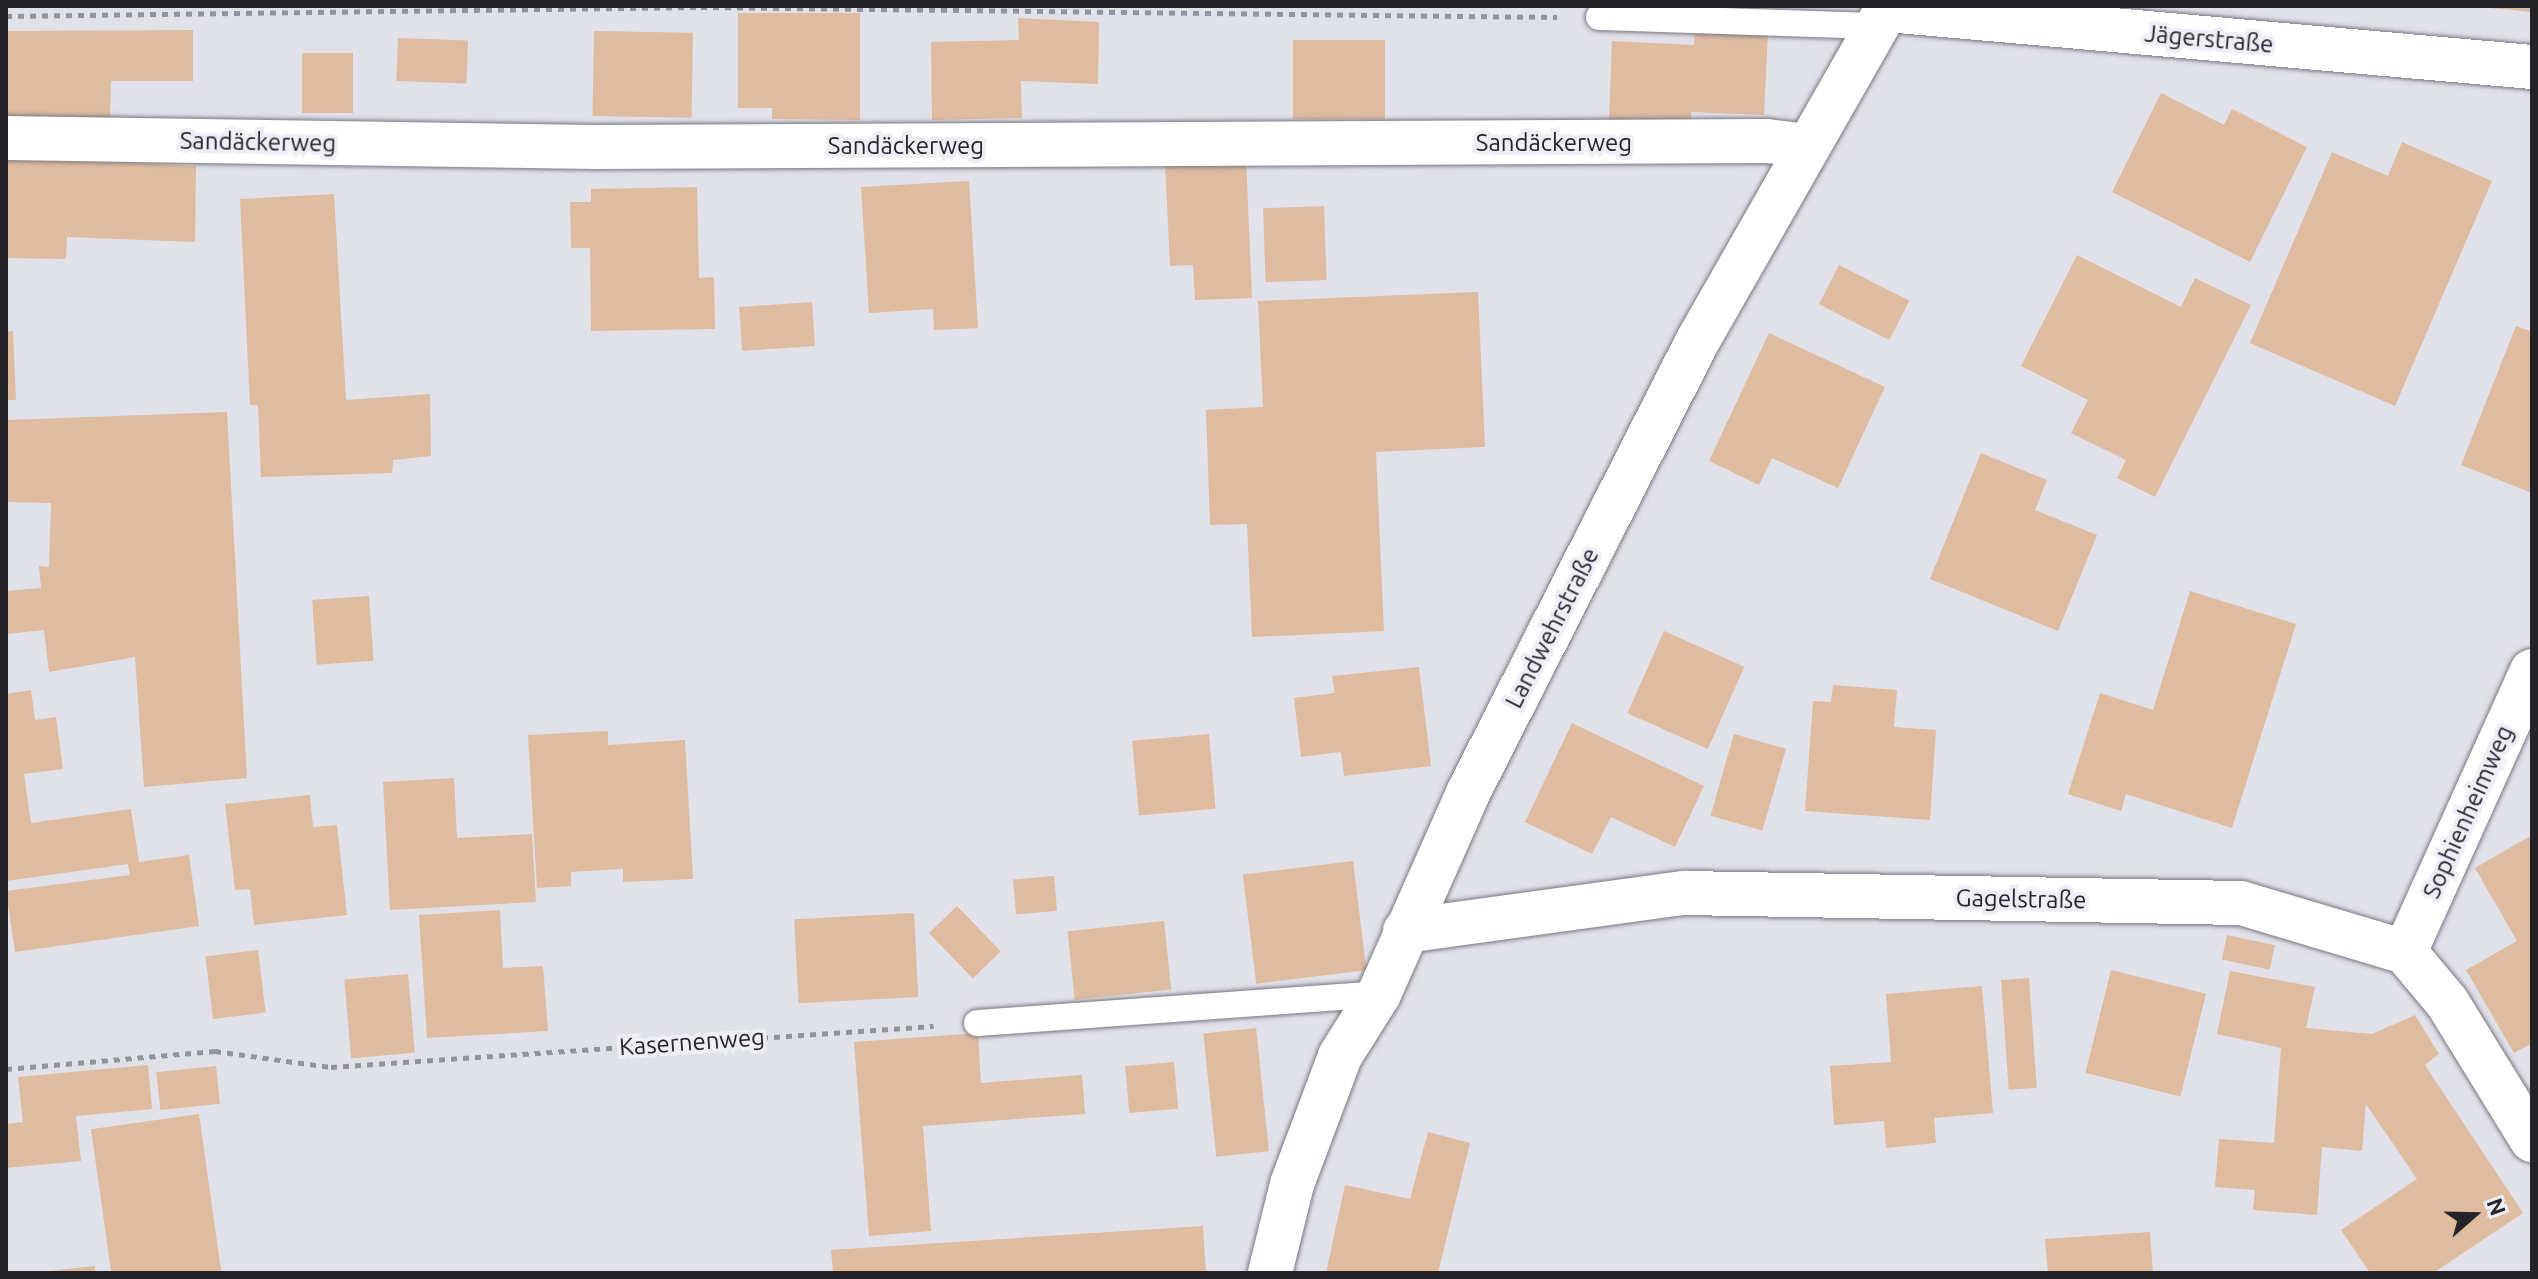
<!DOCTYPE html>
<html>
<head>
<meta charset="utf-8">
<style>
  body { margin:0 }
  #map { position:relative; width:2538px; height:1279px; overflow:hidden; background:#e1e1ea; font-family:Ubuntu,sans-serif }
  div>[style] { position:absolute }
  .building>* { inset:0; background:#dfbb9f; transform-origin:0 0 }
  .path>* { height:5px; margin-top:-2.5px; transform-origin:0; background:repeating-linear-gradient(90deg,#93939a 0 6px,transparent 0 12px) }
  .roads { filter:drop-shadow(0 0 2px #787780) drop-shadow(0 0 2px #787780) }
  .lane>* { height:26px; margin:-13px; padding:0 13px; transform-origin:13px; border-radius:13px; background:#fff }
  .street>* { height:44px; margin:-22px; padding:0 22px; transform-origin:22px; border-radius:22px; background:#fff }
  span { translate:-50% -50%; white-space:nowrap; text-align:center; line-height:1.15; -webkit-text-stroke:8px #eeeef7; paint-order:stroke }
  .street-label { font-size:24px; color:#242428 }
  .frame { position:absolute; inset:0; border:8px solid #242428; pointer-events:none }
  .north { position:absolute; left:2434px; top:1175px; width:80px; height:80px; -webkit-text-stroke:6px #eeeef7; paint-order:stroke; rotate:70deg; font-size:22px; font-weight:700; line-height:32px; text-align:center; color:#242428 }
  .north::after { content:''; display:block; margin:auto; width:28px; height:36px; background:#242428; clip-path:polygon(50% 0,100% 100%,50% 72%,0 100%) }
</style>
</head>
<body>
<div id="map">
  <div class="building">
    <div style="clip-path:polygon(2490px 6px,2532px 6px,2532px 12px,2490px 8px)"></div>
    <div style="clip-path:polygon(738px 13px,860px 13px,860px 120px,772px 119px,772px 108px,738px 108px)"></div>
    <div style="clip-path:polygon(1018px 18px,1099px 22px,1098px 84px,1021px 81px,1022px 118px,932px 120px,931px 42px,1019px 40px)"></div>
    <div style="clip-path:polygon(193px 30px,193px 81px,111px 81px,110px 118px,6px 118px,6px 31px)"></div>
    <div style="left:594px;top:31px;width:99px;height:85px;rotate:1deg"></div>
    <div style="clip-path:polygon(1695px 31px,1768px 34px,1764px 115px,1691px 112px,1691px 123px,1609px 120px,1612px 41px,1694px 45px)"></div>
    <div style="left:398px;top:38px;width:70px;height:43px;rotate:2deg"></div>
    <div style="left:1293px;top:40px;width:92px;height:79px"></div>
    <div style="left:302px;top:53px;width:51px;height:60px"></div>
    <div style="clip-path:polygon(2161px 93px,2224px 125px,2232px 109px,2307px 147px,2250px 262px,2112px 192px)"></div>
    <div style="clip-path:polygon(2402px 142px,2492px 181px,2395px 406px,2250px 343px,2332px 152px,2388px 176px)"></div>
    <div style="clip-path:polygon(6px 156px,196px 166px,195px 242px,67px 237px,66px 259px,6px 258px)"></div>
    <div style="clip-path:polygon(1246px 158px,1252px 298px,1195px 300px,1193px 265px,1170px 266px,1165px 162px)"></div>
    <div style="clip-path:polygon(969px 181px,978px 328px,934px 330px,933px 309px,869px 313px,861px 187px)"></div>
    <div style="clip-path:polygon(697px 187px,699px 278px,714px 277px,715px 329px,591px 331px,590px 248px,571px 248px,570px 202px,591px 202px,591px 189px)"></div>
    <div style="clip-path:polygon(334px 194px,346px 400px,430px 394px,431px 456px,393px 460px,392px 473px,261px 477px,258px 405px,250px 405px,240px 199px)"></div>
    <div style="left:1324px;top:206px;width:74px;height:61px;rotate:88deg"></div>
    <div style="clip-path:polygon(2077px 255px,2181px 307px,2195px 278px,2251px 305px,2155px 497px,2117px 478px,2126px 460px,2071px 433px,2088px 400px,2021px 366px)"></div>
    <div style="left:1839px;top:265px;width:79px;height:44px;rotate:27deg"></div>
    <div style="clip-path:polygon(1478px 292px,1485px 447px,1376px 452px,1384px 631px,1252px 637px,1247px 524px,1210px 525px,1206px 410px,1263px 407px,1258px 301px)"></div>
    <div style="left:812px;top:302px;width:44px;height:73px;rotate:86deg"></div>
    <div style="clip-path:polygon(2516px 326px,2532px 332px,2532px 493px,2461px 465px)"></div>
    <div style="clip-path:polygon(13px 331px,16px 400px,6px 400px,6px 332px)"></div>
    <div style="clip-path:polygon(1769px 333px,1885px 387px,1838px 488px,1772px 458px,1759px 485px,1709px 461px)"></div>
    <div style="clip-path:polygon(227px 412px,247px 778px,144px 787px,135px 657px,49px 672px,44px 630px,6px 634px,6px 591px,41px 588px,39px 566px,49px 567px,51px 503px,6px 502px,6px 420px)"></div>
    <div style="clip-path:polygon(1981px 453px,2047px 480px,2035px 510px,2097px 535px,2058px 631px,1930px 579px)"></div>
    <div style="clip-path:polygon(2190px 591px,2296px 624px,2232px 828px,2126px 794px,2121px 811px,2068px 794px,2100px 693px,2153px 710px)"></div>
    <div style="left:369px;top:596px;width:65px;height:57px;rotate:86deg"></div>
    <div style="left:1664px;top:631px;width:88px;height:90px;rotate:24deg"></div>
    <div style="clip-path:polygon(1419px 667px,1431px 766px,1344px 776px,1341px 752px,1301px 757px,1294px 698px,1335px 693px,1332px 676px)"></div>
    <div style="clip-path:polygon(1833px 685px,1897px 690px,1894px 727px,1936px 730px,1930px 820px,1805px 811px,1813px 701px,1831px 702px)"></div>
    <div style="clip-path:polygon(31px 690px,35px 720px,56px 717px,63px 769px,24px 774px,31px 823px,131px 809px,139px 862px,189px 855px,199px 926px,15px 952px,6px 891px,130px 875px,128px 864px,6px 881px,6px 694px)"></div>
    <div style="clip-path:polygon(1572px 723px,1704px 786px,1675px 847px,1611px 817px,1592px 854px,1525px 822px)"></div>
    <div style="clip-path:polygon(608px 731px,608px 745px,685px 740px,693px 879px,623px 882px,623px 869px,571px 872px,571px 886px,537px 888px,528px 735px)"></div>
    <div style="left:1209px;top:734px;width:75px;height:77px;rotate:85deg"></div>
    <div style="left:1734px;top:734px;width:54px;height:85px;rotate:16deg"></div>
    <div style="clip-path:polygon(454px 778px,457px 838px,532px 834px,536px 902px,390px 910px,383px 782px)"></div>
    <div style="clip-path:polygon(310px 795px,313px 827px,337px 825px,347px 915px,254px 925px,250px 889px,235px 890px,225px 804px)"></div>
    <div style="clip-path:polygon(2532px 835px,2532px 1043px,2514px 1053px,2466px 970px,2517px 941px,2475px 868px)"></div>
    <div style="left:1353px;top:861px;width:110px;height:111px;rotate:83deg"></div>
    <div style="left:1054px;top:876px;width:35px;height:41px;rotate:85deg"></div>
    <div style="left:957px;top:906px;width:63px;height:39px;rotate:46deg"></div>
    <div style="clip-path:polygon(500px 910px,503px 968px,543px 966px,548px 1031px,427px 1038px,419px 915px)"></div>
    <div style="left:914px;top:913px;width:84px;height:120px;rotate:87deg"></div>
    <div style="left:1164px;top:921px;width:69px;height:97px;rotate:84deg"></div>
    <div style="left:2227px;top:935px;width:49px;height:25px;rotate:12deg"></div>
    <div style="left:258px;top:950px;width:63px;height:53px;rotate:83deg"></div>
    <div style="left:2111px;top:970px;width:98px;height:106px;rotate:14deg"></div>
    <div style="clip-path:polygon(2230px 971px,2315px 987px,2306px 1028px,2372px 1034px,2415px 1015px,2439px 1054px,2425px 1065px,2523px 1213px,2433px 1273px,2370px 1273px,2341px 1230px,2417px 1179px,2366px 1104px,2362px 1151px,2322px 1147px,2317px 1215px,2253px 1210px,2255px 1190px,2215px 1187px,2219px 1139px,2274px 1143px,2281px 1048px,2217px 1034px)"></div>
    <div style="left:408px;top:974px;width:79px;height:64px;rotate:85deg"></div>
    <div style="left:2029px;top:978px;width:110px;height:28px;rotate:86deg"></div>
    <div style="clip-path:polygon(1982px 986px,1993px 1113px,1934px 1118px,1936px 1143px,1886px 1148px,1884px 1121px,1834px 1125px,1830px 1066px,1891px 1062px,1886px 994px)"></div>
    <div style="left:1256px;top:1028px;width:124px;height:53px;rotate:84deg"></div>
    <div style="clip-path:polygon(978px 1033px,981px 1083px,1082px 1075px,1085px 1114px,923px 1126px,931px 1231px,869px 1236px,854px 1042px)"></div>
    <div style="left:1174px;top:1062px;width:47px;height:49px;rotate:85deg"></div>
    <div style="clip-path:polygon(148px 1065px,152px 1109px,76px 1116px,81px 1161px,6px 1168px,6px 1124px,23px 1122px,18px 1077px)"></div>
    <div style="left:216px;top:1066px;width:38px;height:60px;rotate:84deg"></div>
    <div style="left:199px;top:1114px;width:160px;height:109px;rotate:82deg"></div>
    <div style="clip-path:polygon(1428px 1132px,1470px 1143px,1438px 1273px,1326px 1273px,1345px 1185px,1410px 1199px)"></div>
    <div style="clip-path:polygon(1203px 1226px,1206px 1273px,833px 1273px,831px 1250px)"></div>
    <div style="clip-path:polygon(2150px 1232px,2153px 1273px,2048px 1273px,2045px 1239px)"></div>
    <div style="clip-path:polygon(95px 1266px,95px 1273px,48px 1273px,48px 1271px)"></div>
  </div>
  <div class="path">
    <div style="left:6px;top:16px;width:695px;rotate:-0.74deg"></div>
    <div style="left:701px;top:7px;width:856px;rotate:0.67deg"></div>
    <div style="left:6px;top:1069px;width:210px;rotate:-4.9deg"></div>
    <div style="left:215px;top:1051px;width:117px;rotate:7.9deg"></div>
    <div style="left:331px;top:1067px;width:604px;rotate:-3.89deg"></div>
  </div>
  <div class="roads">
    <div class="lane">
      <div style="left:1599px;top:17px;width:277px;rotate:1.9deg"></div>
      <div style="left:977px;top:1023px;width:403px;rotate:-4.1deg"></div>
    </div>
    <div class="street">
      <div style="left:1887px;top:10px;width:648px;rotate:5.05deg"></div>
      <div style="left:6px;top:138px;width:590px;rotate:0.87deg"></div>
      <div style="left:596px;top:147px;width:1171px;rotate:-0.29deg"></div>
      <div style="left:1767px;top:141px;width:39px;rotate:7deg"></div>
      <div style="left:1405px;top:931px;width:282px;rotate:-7.8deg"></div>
      <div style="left:1684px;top:893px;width:557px;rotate:1.03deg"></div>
      <div style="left:2241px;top:903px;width:171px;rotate:16.6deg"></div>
      <div style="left:2405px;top:952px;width:65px;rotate:50deg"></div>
      <div style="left:2447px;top:1002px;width:162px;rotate:58.4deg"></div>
      <div style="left:2405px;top:952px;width:308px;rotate:-65.7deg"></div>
      <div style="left:1270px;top:1273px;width:92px;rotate:-76.1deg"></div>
      <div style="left:1292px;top:1184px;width:137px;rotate:-69.4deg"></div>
      <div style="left:1340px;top:1056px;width:73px;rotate:-57.8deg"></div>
      <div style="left:1379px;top:994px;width:218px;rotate:-66.1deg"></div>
      <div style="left:1467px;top:795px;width:508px;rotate:-63.08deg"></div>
      <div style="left:1697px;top:342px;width:387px;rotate:-60.3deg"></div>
    </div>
  </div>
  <div class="street-label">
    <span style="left:2209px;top:39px;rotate:5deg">Jägerstraße</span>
    <span style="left:258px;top:142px;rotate:1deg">Sandäckerweg</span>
    <span style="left:1554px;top:143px">Sandäckerweg</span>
    <span style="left:906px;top:146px">Sandäckerweg</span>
    <span style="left:1552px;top:628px;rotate:-63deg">Landwehrstraße</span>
    <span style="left:2468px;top:812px;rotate:-66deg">Sophienheimweg</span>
    <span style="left:2021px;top:899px;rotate:1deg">Gagelstraße</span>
    <span style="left:692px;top:1042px;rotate:-4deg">Kasernenweg</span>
  </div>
  <div class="frame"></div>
  <div class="north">N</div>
</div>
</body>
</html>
